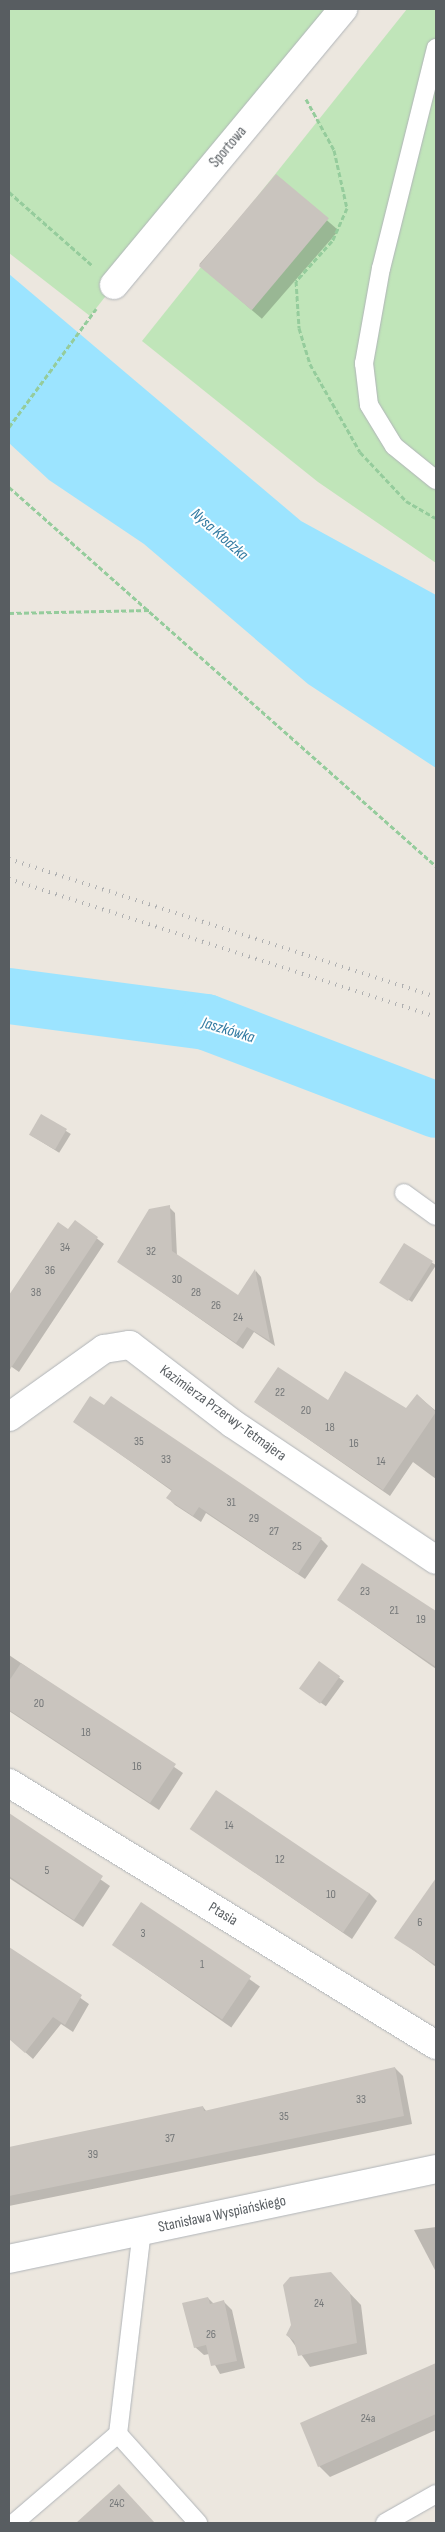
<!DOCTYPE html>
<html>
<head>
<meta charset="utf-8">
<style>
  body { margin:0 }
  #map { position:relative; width:445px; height:2532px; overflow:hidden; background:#ece7df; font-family:"Sofia Sans Condensed",sans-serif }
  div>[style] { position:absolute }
  .green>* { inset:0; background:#c0e5b9 }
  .water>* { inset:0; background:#9ce4ff }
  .shadow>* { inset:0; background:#0003; transform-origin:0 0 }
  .river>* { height:56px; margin:-28px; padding:0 28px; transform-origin:28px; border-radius:28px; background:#9ce4ff }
  .building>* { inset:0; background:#c9c4be; transform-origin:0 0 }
  .path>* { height:3px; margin-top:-1.5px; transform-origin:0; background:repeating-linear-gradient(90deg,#95cc9c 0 5px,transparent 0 7.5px) }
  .roads { filter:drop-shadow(0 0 1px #b0b4b8) drop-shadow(0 0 1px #b0b4b8) }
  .service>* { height:18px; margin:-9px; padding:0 9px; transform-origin:9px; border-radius:9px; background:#fff }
  .minor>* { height:28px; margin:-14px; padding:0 14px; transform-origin:14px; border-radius:14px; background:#fff }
  .secondary>* { height:28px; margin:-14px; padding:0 14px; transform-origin:14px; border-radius:14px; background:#fff }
  .rail>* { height:4px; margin-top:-2px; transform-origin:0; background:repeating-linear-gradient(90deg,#afb0b1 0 1px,transparent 0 7px) }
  span { translate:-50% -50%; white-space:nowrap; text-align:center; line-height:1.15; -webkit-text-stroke:4px #fff; paint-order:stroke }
  .number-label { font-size:12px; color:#747778 }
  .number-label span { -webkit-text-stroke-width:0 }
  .street-label { font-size:15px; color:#585d61 }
  .water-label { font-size:16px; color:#337ba2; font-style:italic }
  .frame { position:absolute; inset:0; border:10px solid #585d61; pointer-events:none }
</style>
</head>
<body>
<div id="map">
  <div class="green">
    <div style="clip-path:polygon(9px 9px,332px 9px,90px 316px,9px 253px)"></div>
    <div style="clip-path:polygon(407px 9px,436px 9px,436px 563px,318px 482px,142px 341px)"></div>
  </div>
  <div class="water">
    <div style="clip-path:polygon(9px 274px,301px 521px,436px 595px,436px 768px,308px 684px,144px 544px,49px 480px,9px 443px)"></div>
  </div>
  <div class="shadow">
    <div style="left:276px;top:176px;width:83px;height:117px;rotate:41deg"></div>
    <div style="left:42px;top:1116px;width:34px;height:22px;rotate:32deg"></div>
    <div style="clip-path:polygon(169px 1207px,175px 1213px,177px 1256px,238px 1297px,256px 1271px,261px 1277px,275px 1346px,254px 1332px,243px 1349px,119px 1262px)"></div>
    <div style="clip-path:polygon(76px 1222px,104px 1244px,19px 1372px,9px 1365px,9px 1298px,58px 1224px,68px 1231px)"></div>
    <div style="left:405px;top:1245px;width:37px;height:44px;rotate:33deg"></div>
    <div style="clip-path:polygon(418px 1396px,436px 1411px,436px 1479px,413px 1462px,390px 1496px,255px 1402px,329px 1402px,407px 1410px)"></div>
    <div style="clip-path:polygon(75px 1422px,321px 1539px,328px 1546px,305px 1579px,206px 1513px,201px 1522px,175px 1505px,168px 1498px,172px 1491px)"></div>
    <div style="clip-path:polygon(362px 1565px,436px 1615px,436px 1669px,338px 1600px)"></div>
    <div style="clip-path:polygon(9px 1655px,183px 1773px,159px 1810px,9px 1711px)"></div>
    <div style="left:319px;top:1663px;width:31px;height:31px;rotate:36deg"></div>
    <div style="clip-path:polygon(9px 1816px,110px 1886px,83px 1927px,9px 1878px)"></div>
    <div style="clip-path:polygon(191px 1829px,369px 1893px,377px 1901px,352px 1939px)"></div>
    <div style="clip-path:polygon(422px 1900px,436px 1910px,436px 1967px,396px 1937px)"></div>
    <div style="left:142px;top:1904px;width:144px;height:50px;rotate:35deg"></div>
    <div style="clip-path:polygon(11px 1949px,89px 2004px,73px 2032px,61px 2024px,33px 2059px,9px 2038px)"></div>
    <div style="clip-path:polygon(395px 2068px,403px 2076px,412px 2124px,9px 2206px,9px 2148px,203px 2107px,207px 2112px)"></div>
    <div style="clip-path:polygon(436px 2227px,436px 2272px,414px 2230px)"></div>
    <div style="clip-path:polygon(341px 2284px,361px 2305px,367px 2354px,310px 2367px,287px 2334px)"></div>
    <div style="clip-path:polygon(208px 2298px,214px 2304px,224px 2302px,232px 2310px,245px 2368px,220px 2374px,209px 2354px,204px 2355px,195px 2347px)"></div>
    <div style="clip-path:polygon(436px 2364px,436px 2430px,330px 2477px,319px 2466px,302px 2424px)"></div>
    <div style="clip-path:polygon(119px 2486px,154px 2523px,78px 2523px)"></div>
  </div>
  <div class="river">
    <div style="left:9px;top:996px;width:199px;rotate:7.5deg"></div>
    <div style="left:206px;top:1022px;width:246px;rotate:20.9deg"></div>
  </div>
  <div class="building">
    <div style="left:276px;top:174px;width:69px;height:120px;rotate:40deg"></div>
    <div style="left:41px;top:1114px;width:30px;height:24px;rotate:30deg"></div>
    <div style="clip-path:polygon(170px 1205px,172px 1251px,238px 1295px,255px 1269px,270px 1341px,247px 1327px,236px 1343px,117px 1262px,149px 1209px)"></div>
    <div style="clip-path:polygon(75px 1220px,98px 1237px,9px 1371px,9px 1295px,58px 1222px,68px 1229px)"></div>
    <div style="left:404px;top:1243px;width:34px;height:47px;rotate:32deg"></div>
    <div style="clip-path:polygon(278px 1367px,328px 1400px,345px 1371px,406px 1408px,417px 1394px,436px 1412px,383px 1490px,254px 1402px)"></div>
    <div style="clip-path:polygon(90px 1396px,104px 1405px,111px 1396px,322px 1538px,298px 1574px,199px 1507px,193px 1516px,166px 1498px,172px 1490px,73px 1422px)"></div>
    <div style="clip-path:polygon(362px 1563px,436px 1611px,436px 1667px,337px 1600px)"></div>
    <div style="left:319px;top:1661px;width:26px;height:34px;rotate:36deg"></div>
    <div style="clip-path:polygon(21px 1663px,176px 1764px,150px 1803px,9px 1710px,9px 1681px)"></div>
    <div style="left:216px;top:1790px;width:185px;height:47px;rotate:34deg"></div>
    <div style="clip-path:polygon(9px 1813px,103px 1876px,74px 1920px,9px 1876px)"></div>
    <div style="clip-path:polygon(436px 1878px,436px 1965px,394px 1938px)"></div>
    <div style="left:141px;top:1902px;width:133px;height:52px;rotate:34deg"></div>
    <div style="clip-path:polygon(9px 1947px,82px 1995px,65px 2025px,53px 2017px,25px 2053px,9px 2039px)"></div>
    <div style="clip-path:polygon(395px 2067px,404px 2116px,9px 2196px,9px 2147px,203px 2106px,204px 2111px)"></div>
    <div style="clip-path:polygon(331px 2272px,350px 2293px,357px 2343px,298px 2356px,294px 2341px,286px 2335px,291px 2325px,283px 2285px,290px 2277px)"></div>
    <div style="clip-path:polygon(208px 2297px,210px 2304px,224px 2300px,237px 2361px,211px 2366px,206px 2345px,194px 2348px,182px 2303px)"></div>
    <div style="clip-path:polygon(436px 2363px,436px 2414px,318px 2467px,300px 2423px)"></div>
    <div style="clip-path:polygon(119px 2484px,155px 2523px,76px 2523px)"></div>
  </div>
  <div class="path">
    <div style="left:306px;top:99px;width:58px;rotate:61.2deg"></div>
    <div style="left:334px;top:150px;width:59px;rotate:77.4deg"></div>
    <div style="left:347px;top:208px;width:36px;rotate:114deg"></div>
    <div style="left:332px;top:241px;width:54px;rotate:132deg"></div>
    <div style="left:296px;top:281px;width:47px;rotate:86.3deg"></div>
    <div style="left:299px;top:328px;width:38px;rotate:73deg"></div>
    <div style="left:310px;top:364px;width:101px;rotate:60.4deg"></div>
    <div style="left:360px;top:452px;width:67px;rotate:46.8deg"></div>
    <div style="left:406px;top:501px;width:34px;rotate:30deg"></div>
    <div style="left:9px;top:192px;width:112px;rotate:41.4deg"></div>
    <div style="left:9px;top:427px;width:147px;rotate:-53.6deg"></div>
    <div style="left:9px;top:487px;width:571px;rotate:41.59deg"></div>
    <div style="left:9px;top:613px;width:142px;rotate:-1.2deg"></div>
  </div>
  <div class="roads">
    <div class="service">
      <div style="left:436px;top:48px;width:227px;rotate:104deg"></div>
      <div style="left:381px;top:268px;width:97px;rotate:100.1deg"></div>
      <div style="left:364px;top:363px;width:42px;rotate:83.2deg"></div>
      <div style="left:369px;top:405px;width:48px;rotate:58.6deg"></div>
      <div style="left:394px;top:446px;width:54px;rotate:39deg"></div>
      <div style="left:404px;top:1193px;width:39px;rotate:36deg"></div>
      <div style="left:118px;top:2434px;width:204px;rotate:-83.3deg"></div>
      <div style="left:14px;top:2523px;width:137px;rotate:-40.6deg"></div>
      <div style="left:118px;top:2434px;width:120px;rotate:48deg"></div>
      <div style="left:385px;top:2523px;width:59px;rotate:-29.6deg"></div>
    </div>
    <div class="minor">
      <div style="left:114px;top:285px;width:359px;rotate:-50.3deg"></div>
      <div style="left:9px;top:1417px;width:117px;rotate:-35.6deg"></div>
      <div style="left:104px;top:1349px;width:26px;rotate:-9deg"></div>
      <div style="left:130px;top:1345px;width:130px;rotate:37.5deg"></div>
      <div style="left:233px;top:1424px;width:244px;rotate:33.8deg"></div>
      <div style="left:9px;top:1783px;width:501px;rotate:31.53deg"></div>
    </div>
    <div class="secondary">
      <div style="left:9px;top:2259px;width:436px;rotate:-11.9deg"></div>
    </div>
  </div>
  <div class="rail">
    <div style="left:9px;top:859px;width:449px;rotate:17.9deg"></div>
    <div style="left:9px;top:879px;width:449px;rotate:17.9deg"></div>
  </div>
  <div class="number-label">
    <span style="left:65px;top:1248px">34</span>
    <span style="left:151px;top:1252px">32</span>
    <span style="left:50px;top:1271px">36</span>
    <span style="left:177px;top:1280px">30</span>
    <span style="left:36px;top:1293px">38</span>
    <span style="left:196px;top:1293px">28</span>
    <span style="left:216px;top:1306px">26</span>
    <span style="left:238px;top:1318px">24</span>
    <span style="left:280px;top:1393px">22</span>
    <span style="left:306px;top:1411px">20</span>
    <span style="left:330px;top:1428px">18</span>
    <span style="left:139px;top:1442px">35</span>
    <span style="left:354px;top:1444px">16</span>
    <span style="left:166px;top:1460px">33</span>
    <span style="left:381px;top:1462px">14</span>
    <span style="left:231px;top:1503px">31</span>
    <span style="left:254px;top:1519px">29</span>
    <span style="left:274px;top:1532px">27</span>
    <span style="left:297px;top:1547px">25</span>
    <span style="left:365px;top:1592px">23</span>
    <span style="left:394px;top:1611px">21</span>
    <span style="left:421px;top:1620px">19</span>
    <span style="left:39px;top:1704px">20</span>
    <span style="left:86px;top:1733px">18</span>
    <span style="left:137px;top:1767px">16</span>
    <span style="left:229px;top:1826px">14</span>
    <span style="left:280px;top:1860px">12</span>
    <span style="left:47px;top:1871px">5</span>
    <span style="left:331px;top:1895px">10</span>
    <span style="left:420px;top:1923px">6</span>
    <span style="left:143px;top:1934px">3</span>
    <span style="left:202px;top:1965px">1</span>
    <span style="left:361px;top:2100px">33</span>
    <span style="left:284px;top:2117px">35</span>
    <span style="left:170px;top:2139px">37</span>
    <span style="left:93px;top:2155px">39</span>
    <span style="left:319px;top:2304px">24</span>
    <span style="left:211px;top:2335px">26</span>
    <span style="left:368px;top:2419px">24a</span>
    <span style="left:117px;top:2504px">24C</span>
  </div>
  <div class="street-label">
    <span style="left:228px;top:147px;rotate:-50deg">Sportowa</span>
    <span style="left:223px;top:1413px;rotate:36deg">Kazimierza Przerwy-Tetmajera</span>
    <span style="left:223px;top:1914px;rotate:31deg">Ptasia</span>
    <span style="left:222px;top:2214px;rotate:-12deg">Stanisława Wyspiańskiego</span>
  </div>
  <div class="water-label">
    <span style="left:219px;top:535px;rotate:41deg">Nysa Kłodzka</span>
    <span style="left:228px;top:1031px;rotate:17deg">Jaszkówka</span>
  </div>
  <div class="frame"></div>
</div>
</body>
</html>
